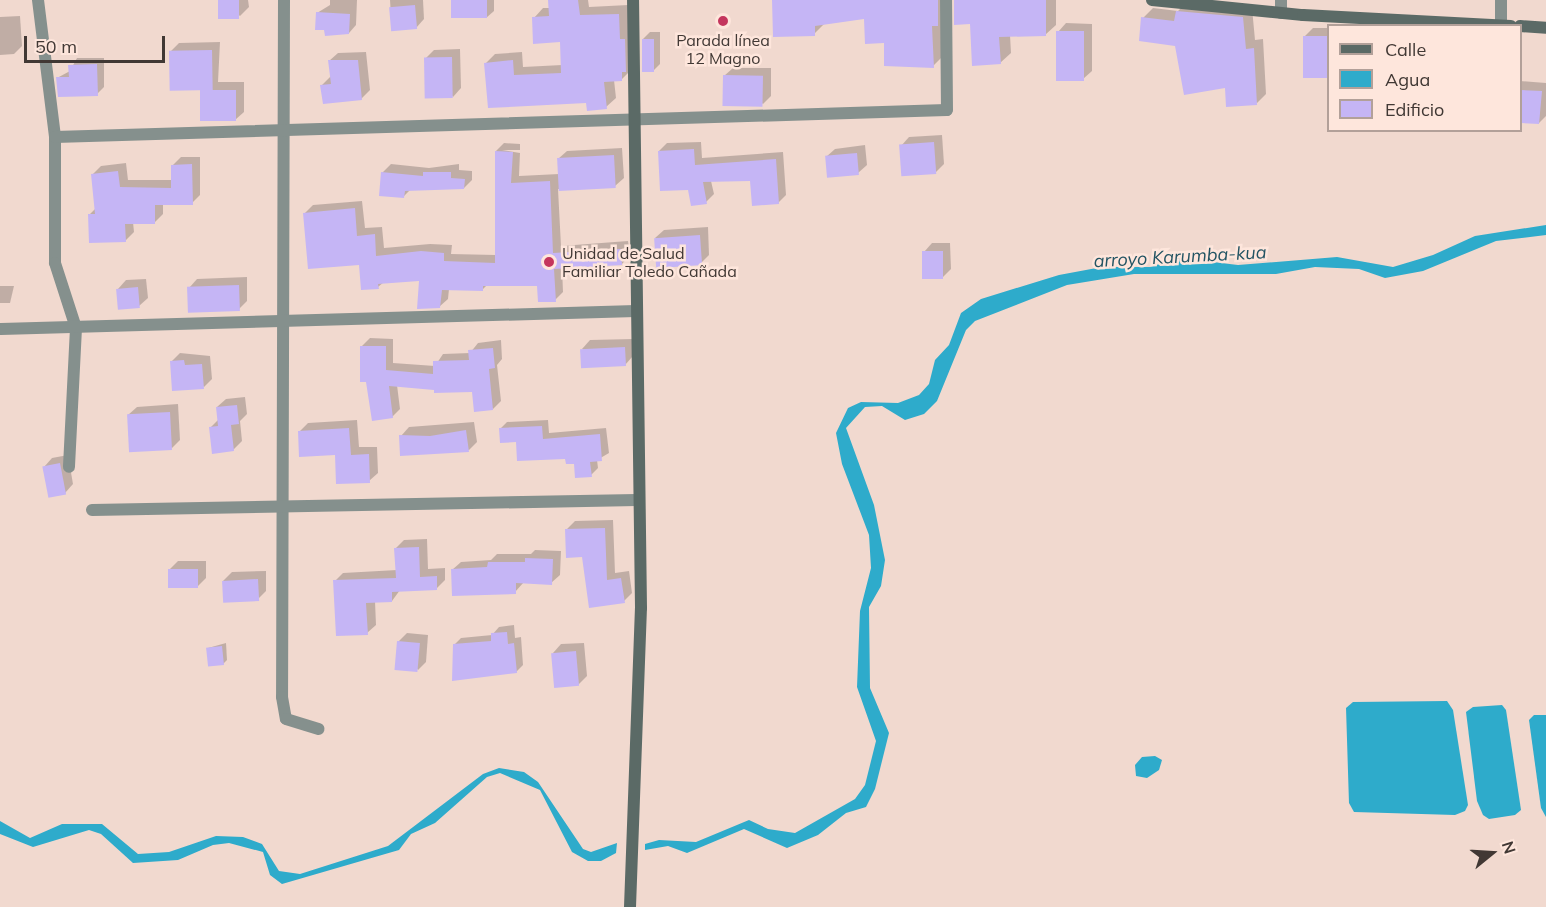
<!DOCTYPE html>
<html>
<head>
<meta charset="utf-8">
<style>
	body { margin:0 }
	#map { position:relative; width:1546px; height:907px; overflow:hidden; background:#f1d9cf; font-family:Mulish,sans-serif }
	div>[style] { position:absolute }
	.water>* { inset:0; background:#2eabcb }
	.shadow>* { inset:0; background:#0003 }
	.building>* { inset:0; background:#c5b5f5; transform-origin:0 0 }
	.street>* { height:12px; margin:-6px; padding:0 6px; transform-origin:6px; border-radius:6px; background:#85908d }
	.secondary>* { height:12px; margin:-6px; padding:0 6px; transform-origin:6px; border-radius:6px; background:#5b6a66 }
	.dots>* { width:16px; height:16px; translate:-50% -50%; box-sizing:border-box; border:3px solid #fee6dc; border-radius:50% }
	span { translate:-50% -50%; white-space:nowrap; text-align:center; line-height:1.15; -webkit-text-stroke:5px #fee6dc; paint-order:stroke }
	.poi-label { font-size:16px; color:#413834 }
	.left { translate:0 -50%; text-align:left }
	.water-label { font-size:18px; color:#235463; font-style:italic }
	.legend { position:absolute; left:1327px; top:24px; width:195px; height:108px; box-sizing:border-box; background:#fee6dc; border:2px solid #b2a099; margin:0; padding:8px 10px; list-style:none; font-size:18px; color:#413834 }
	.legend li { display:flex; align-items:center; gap:12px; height:30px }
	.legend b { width:30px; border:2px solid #b2a099 }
	.north { position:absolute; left:1462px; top:823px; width:60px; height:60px; -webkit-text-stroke:4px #fee6dc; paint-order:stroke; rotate:72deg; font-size:16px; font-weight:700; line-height:24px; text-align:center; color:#413834 }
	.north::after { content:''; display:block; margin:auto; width:21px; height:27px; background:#413834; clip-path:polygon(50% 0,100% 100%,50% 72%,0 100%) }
	.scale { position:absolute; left:24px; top:36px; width:141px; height:27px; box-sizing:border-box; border:3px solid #413834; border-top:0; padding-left:8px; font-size:18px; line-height:21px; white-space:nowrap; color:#413834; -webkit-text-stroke:4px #fee6dc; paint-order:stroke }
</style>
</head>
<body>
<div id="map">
	<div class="water">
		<i style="clip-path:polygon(1546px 225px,1546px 235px,1496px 241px,1423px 271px,1385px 278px,1359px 269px,1315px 267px,1276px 274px,1134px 274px,1067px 285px,975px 321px,966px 330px,937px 401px,924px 414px,905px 420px,882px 406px,865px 407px,846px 428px,874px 505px,885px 560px,881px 586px,869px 607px,870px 688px,889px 733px,875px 789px,866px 807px,846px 813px,818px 835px,787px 848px,744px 829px,687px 853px,668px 846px,645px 850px,645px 844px,659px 840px,696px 842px,749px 820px,768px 829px,795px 833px,855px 799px,865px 785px,876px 741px,857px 687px,860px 611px,871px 568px,869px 535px,842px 464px,836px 433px,848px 408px,861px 402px,898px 403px,919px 395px,929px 384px,935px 360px,949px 345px,961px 313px,981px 299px,1059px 275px,1102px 267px,1150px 267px,1179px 258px,1238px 265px,1337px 257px,1393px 267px,1433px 255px,1475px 236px)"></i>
		<i style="clip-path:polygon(1447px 701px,1453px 710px,1468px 805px,1465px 811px,1455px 815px,1354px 812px,1349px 803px,1346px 708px,1353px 702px)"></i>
		<i style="clip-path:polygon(1502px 705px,1506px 710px,1521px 810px,1515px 815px,1489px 819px,1483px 815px,1477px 801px,1466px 712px,1473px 707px)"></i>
		<i style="clip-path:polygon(1534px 715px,1546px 715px,1546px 817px,1541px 808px,1529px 720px)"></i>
		<i style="clip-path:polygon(1155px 756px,1162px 760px,1159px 770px,1147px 778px,1136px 776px,1135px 765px,1142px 757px)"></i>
		<i style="clip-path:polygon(499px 768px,524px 772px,538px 782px,583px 849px,591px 852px,617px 843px,616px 853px,601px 861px,588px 861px,572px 852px,540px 790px,500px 773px,487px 777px,435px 823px,411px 834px,399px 850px,282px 884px,270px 875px,263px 852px,229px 843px,213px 845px,178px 860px,133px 863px,101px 834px,89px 830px,33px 847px,0 834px,0 821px,30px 838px,62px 824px,102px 824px,138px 854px,169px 852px,216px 836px,243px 837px,262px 844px,279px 871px,300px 874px,388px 846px,483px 774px)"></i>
	</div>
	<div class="shadow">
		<i style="clip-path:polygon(219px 0,248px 0,249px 7px,240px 16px)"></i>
		<i style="clip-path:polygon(330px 0,357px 0,356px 25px,349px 33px,317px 13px,330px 5px)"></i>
		<i style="clip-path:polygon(390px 0,423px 0,424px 19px,416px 28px,392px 30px)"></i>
		<i style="clip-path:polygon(452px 0,494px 0,494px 11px,486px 18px)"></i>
		<i style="clip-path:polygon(549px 0,588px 0,589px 7px,628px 5px,631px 70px,622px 79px,614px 80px,616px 98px,606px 107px,587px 101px,490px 107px,486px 63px,495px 54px,522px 52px,523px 67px,562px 65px,562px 41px,534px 18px,543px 8px,550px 8px)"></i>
		<i style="clip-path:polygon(773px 0,948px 0,943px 56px,933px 66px,886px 42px,865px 18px,824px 24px,814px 34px)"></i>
		<i style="clip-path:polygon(956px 0,1056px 0,1056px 25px,1045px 35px,1010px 35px,1011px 53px,1000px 63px)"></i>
		<i style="clip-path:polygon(1187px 2px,1252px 8px,1255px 40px,1263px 39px,1266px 94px,1257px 103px,1226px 86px,1143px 18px,1153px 8px,1178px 11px)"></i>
		<i style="clip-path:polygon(20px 16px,22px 46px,14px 54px,0 55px,0 17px)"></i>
		<i style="clip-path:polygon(1066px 23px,1092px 24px,1092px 71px,1083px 79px,1058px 32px)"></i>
		<i style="clip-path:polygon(1313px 28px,1328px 28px,1328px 77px,1305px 36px)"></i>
		<i style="clip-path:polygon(650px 32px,660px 32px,660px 64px,653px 71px,643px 39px)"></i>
		<i style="clip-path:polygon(220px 42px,218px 82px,244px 82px,244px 112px,235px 120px,170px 52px,179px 43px)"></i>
		<i style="clip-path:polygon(460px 49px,461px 88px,453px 97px,426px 58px,434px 50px)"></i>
		<i style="clip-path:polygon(366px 52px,370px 90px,361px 99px,322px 85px,331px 76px,329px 61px,338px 53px)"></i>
		<i style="clip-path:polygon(77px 58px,104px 58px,104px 87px,97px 94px,57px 78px,70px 71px)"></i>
		<i style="clip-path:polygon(733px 68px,771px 68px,771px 96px,763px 104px,724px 76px)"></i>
		<i style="clip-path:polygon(1520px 81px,1546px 83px,1546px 116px,1539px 123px,1520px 122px)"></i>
		<i style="clip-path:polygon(942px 135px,944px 164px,935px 173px,901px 146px,909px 137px)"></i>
		<i style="clip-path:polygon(701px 142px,702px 158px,783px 152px,786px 195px,778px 203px,752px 180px,711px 181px,714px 194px,706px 202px,659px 151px,667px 143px)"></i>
		<i style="clip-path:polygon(504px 143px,520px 144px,520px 150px,502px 150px,520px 153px,519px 176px,559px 174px,558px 159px,567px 151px,622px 148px,624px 178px,615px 186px,558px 189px,561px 246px,628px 241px,630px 255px,622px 264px,562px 267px,563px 292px,555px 300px,538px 284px,488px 284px,482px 290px,449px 289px,448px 299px,439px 307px,421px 279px,384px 282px,378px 287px,361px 264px,305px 213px,313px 205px,362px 201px,365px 228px,382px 227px,384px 248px,430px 244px,452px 245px,451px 254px,496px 255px,496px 151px)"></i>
		<i style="clip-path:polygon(865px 145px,867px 165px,858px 173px,826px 157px,835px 149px)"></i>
		<i style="clip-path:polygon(181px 157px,200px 157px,200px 195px,192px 203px,163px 203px,163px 214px,154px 223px,133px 222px,134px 232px,125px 241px,90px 214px,96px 208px,93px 174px,101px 166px,126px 163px,128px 180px,173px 180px,173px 165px)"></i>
		<i style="clip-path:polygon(391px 164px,429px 168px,459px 164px,459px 170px,472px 171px,472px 180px,464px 188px,411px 189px,404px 196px,382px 173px)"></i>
		<i style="clip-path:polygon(708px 227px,709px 255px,701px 263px,655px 238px,664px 230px)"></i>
		<i style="clip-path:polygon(932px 243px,950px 243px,951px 269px,943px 277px,924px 252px)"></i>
		<i style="clip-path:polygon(247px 277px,247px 301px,239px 309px,189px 288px,197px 279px)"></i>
		<i style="clip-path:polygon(146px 279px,148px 298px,139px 306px,118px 289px,126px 280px)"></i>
		<i style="clip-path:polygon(0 286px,14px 286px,10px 303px,0 303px)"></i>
		<i style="clip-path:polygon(370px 338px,393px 339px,393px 363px,435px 366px,443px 354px,470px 353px,478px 343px,501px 340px,502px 359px,497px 365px,501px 401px,493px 409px,473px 391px,397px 385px,400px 409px,392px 417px,362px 346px)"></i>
		<i style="clip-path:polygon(633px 339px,633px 356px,625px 365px,582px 349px,590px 340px)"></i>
		<i style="clip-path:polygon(180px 353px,210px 356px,212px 379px,204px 387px,171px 362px)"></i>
		<i style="clip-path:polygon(245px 397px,247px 414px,240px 421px,242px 441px,233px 450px,211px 427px,219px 419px,217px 407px,226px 399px)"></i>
		<i style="clip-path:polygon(178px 404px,180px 440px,172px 448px,128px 415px,137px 407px)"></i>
		<i style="clip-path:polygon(357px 420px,359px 447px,377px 447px,378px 473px,369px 481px,336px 453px,299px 432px,308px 423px)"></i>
		<i style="clip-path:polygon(548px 420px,549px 433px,606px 428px,609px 453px,597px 460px,598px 468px,591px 475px,566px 457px,517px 440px,500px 429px,507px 422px)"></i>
		<i style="clip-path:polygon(474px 422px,477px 442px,469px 450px,401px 436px,409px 427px)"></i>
		<i style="clip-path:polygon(68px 455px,73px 484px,65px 493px,44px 467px,52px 458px)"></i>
		<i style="clip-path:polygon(613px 520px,615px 573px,629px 571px,632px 593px,624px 601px,583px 555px,566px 530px,575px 521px)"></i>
		<i style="clip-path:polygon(427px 539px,428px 569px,445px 568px,445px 580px,437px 588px,400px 590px,392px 601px,375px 601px,376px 625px,367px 633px,335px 581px,343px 573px,397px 570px,396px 548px,404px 540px)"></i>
		<i style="clip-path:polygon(535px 550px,561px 551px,560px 575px,551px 583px,524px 582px,515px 592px,452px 570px,461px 562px,491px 560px,497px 554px,531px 554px)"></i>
		<i style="clip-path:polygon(178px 561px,206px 561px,206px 578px,197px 587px,170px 569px)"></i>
		<i style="clip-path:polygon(266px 571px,266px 591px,258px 599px,223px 581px,232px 572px)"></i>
		<i style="clip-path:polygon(514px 625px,515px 638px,521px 637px,523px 665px,516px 672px,454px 645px,461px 638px,492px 635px,499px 627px)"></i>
		<i style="clip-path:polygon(407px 633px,428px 635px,426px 662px,418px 670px,398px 642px)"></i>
		<i style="clip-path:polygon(226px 643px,227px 660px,223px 664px,208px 648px)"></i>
		<i style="clip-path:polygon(584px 643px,587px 676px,578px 685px,553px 653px,561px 644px)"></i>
	</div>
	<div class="building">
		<i style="left:218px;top:0;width:21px;height:19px"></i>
		<i style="left:451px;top:0;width:36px;height:18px"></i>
		<i style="clip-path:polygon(548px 0,578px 0,580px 15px,619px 14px,620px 39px,625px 39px,626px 72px,622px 72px,622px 81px,604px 82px,607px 109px,587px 111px,586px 103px,488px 108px,484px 63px,513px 60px,514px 75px,561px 73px,560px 42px,533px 44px,532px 17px,549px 16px)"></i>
		<i style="clip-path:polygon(772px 0,938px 0,938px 26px,932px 26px,934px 68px,884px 66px,884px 43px,865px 44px,864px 19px,815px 26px,815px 36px,773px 37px)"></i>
		<i style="clip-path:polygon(954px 0,1046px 0,1046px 36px,999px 37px,1001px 64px,972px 66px,970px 24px,954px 25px)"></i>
		<i style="left:415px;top:5px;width:24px;height:26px;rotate:85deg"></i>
		<i style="clip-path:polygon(1176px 11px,1243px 17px,1246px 49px,1254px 48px,1257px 105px,1226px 107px,1225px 88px,1184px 95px,1175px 46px,1139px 41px,1141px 17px,1174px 21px)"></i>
		<i style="clip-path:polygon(316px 12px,350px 14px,349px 34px,325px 36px,324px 30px,315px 30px)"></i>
		<i style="left:1056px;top:31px;width:28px;height:50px"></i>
		<i style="left:1303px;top:36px;width:26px;height:42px"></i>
		<i style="left:642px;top:39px;width:12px;height:33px"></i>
		<i style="left:212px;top:50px;width:40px;height:43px;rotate:89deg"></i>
		<i style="left:452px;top:57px;width:41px;height:28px;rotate:89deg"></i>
		<i style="clip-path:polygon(328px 60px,358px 60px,362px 100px,323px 104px,320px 85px,331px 84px)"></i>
		<i style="clip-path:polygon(97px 64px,98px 96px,58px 97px,56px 77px,69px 77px,68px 65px)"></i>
		<i style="left:723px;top:75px;width:40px;height:31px;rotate:1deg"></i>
		<i style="left:200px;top:90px;width:36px;height:31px"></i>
		<i style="clip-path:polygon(1521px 90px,1542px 91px,1539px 124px,1521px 123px)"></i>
		<i style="left:934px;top:142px;width:32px;height:35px;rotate:86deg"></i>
		<i style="clip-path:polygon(694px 149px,695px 165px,776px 159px,779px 204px,752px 206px,750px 181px,703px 182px,707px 204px,691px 206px,688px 190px,660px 191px,658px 151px)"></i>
		<i style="clip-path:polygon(495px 151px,513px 152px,511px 183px,550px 181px,553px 253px,621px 249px,622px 265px,554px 269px,556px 302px,538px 302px,537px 286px,483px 286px,483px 291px,442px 290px,440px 308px,417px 309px,419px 281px,378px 284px,379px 289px,361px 290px,359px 265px,308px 269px,303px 213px,355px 208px,357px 236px,375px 234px,376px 256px,421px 251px,444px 253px,444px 261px,495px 263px)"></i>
		<i style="left:857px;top:153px;width:22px;height:32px;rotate:85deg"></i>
		<i style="left:614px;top:155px;width:33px;height:57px;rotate:87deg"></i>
		<i style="clip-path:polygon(192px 164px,193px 205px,155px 205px,155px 224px,125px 224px,126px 242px,89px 243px,88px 214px,95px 214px,91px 174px,118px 171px,120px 187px,171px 188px,171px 165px)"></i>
		<i style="clip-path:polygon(381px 172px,423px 176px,423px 172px,451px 172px,451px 178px,465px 179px,464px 189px,405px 191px,404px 198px,379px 196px)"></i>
		<i style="left:700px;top:235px;width:30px;height:46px;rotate:86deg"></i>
		<i style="left:922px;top:251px;width:21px;height:28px"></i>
		<i style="left:239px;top:285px;width:26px;height:52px;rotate:88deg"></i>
		<i style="left:138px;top:287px;width:21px;height:22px;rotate:85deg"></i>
		<i style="clip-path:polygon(360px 346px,386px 346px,386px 370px,433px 374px,433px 361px,469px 360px,468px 350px,493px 348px,495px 368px,489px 369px,493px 410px,474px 412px,472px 392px,434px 393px,434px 390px,389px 386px,393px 418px,372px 421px,366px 382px,360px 382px)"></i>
		<i style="left:625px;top:347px;width:19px;height:45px;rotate:87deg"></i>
		<i style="clip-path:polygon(184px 360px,185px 365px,202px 364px,204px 389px,172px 391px,170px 361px)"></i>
		<i style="clip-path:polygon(237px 405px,239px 424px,231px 425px,234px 451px,212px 454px,209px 427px,218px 426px,216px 407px)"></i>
		<i style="left:170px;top:412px;width:38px;height:43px;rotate:87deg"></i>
		<i style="clip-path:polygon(542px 426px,543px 439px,600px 434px,602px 461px,590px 462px,592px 477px,575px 478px,574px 464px,566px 464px,565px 459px,517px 461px,516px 442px,500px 443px,499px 428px)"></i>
		<i style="clip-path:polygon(349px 428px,351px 455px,369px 454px,370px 483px,336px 484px,335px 455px,299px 457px,298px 431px)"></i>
		<i style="clip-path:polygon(466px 430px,469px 452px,400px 456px,399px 435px,430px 436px)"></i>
		<i style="left:60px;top:463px;width:32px;height:18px;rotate:79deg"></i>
		<i style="clip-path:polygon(605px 528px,607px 580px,621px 578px,625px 603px,589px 608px,582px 557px,566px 558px,565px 529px)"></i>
		<i style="clip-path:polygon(419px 547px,420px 577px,437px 576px,437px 590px,392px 592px,392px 602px,366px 603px,368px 635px,336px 636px,333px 580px,396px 578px,394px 548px)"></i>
		<i style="clip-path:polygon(525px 558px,553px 559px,552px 585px,516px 583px,516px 594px,452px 596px,451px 569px,487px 567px,488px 562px,525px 562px)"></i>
		<i style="left:168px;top:569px;width:30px;height:19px"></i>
		<i style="left:258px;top:579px;width:22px;height:36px;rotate:87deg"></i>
		<i style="clip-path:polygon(507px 632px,508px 644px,514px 643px,517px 673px,452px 681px,453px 644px,491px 641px,491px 633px)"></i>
		<i style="left:397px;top:641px;width:23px;height:29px;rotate:5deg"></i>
		<i style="left:222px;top:646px;width:19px;height:16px;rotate:84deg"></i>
		<i style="left:576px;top:651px;width:35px;height:25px;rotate:85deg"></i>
	</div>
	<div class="street">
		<i style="left:38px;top:0;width:138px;rotate:82.9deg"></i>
		<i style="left:55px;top:137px;width:126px;rotate:90deg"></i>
		<i style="left:55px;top:263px;width:68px;rotate:72.1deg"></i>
		<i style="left:76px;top:328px;width:139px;rotate:92.9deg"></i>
		<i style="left:284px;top:0;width:697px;rotate:90.16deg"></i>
		<i style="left:282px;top:697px;width:22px;rotate:80deg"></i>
		<i style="left:286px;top:719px;width:34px;rotate:17deg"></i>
		<i style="left:1281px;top:13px;width:13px;rotate:-90deg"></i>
		<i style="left:1501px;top:25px;width:25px;rotate:-90deg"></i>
		<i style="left:55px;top:137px;width:892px;rotate:-1.73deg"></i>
		<i style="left:947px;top:110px;width:110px;rotate:-90.5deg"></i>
		<i style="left:1px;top:329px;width:635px;rotate:-1.62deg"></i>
		<i style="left:92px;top:510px;width:545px;rotate:-1.05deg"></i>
	</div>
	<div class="secondary">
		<i style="left:1152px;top:0;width:152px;rotate:5.7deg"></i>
		<i style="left:1303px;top:15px;width:208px;rotate:3deg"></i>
		<i style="left:1520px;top:26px;width:26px;rotate:4deg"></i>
		<i style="left:630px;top:907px;width:299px;rotate:-87.9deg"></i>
		<i style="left:641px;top:608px;width:608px;rotate:-90.75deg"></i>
	</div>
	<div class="dots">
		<i style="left:723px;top:21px;background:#c4355d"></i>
		<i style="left:549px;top:262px;background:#c4355d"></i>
	</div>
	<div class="poi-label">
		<span style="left:723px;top:49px">Parada línea<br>12 Magno</span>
		<span class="left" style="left:562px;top:262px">Unidad de Salud<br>Familiar Toledo Cañada</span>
	</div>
	<div class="water-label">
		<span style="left:1180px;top:257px;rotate:-3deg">arroyo Karumba-kua</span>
	</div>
	<ul class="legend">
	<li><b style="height:8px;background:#5b6a66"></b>Calle</li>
	<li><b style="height:16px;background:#2eabcb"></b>Agua</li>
	<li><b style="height:16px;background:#c5b5f5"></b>Edificio</li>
	</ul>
	<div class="north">N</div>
	<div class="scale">50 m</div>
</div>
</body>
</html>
